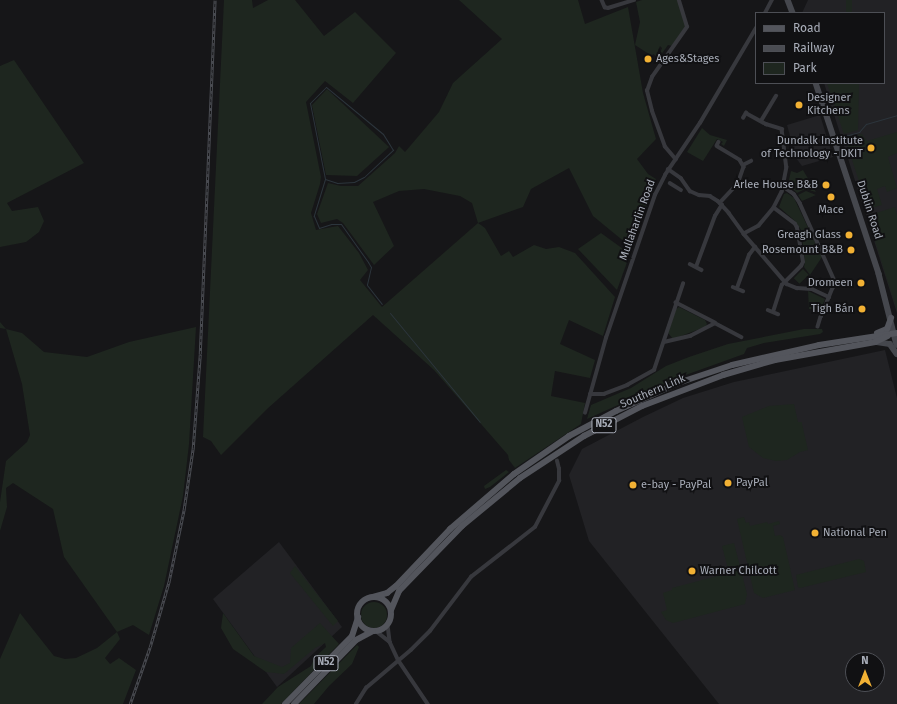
<!DOCTYPE html>
<html>
<head>
<meta charset="utf-8">
<style>
	body { margin:0 }
	#map { position:relative; width:897px; height:704px; overflow:hidden; background:#161618; font-family:"Fira Sans",sans-serif }
	div>[style] { position:absolute }
	.built>* { inset:0; background:#222225 }
	.green>* { inset:0; background:#1e261f; transform-origin:0 0 }
	.round { border-radius:50% }
	.stream>* { height:1px; margin:-0.5px; padding:0 0.5px; transform-origin:0.5px; border-radius:0.5px; background:#2c353c }
	.minor>* { height:3.5px; margin:-1.75px; padding:0 1.75px; transform-origin:1.75px; border-radius:1.75px; background:#37383d }
	.secondary>* { height:5.5px; margin:-2.75px; padding:0 2.75px; transform-origin:2.75px; border-radius:2.75px; background:#45474d }
	.primary>* { height:6px; margin:-3px; padding:0 3px; transform-origin:3px; border-radius:3px; background:#53555c }
	.primary>.ring { margin:-3px; padding:0; box-sizing:content-box; background:none; border:6px solid #53555c; border-radius:50% }
	.rail>* { height:2.5px; margin-top:-1.25px; transform-origin:0; background:repeating-linear-gradient(90deg,#111113 0 3px,#4a4c52 0 6px); box-sizing:border-box; border-block:1px solid #4a4c52 }
	.dots>* { width:11px; height:11px; translate:-50% -50%; box-sizing:border-box; border:2px solid #111113; border-radius:50% }
	span { translate:-50% -50%; white-space:nowrap; text-align:center; line-height:1.15; -webkit-text-stroke:4px #111113; paint-order:stroke }
	.shield-label span { padding:1px 3px; background:#111113; border:1px solid; border-radius:3px; -webkit-text-stroke-width:0 }
	.shield-label { font-size:10px; color:#a8adb8; font-weight:700 }
	.poi-label { font-size:11px; color:#a8adb8 }
	.left { translate:0 -50%; text-align:left }
	.right { translate:-100% -50%; text-align:right }
	.street-label { font-size:11px; color:#a8adb8 }
	.legend { position:absolute; left:755px; top:12px; width:130px; height:72px; box-sizing:border-box; background:#111113; border:1px solid #4d4f55; margin:0; padding:5px 7px; list-style:none; font-size:12px; color:#a8adb8 }
	.legend li { display:flex; align-items:center; gap:8px; height:20px }
	.legend b { width:20px; border:1px solid #4d4f55 }
	.north { position:absolute; left:845px; top:652px; width:40px; height:40px; box-sizing:border-box; background:#111113; border:1px solid #4d4f55; border-radius:50%; rotate:0deg; font-size:11px; font-weight:700; line-height:16px; text-align:center; color:#a8adb8 }
	.north::after { content:''; display:block; margin:auto; width:14px; height:18px; background:#f2b134; clip-path:polygon(50% 0,100% 100%,50% 72%,0 100%) }
</style>
</head>
<body>
<div id="map">
	<div class="built">
		<i style="clip-path:polygon(808px 0,897px 0,897px 313px,824px 83px,884px 83px,884px 13px,802px 13px)"></i>
		<i style="clip-path:polygon(820px 115px,833px 157px,802px 166px,796px 158px,787px 125px)"></i>
		<i style="clip-path:polygon(evenodd,885px 350px,897px 398px,897px 704px,719px 704px,589px 541px,569px 475px,582px 449px,643px 417px,683px 398px,734px 382px,885px 350px,853px 660px,877px 660px,877px 684px,853px 684px,853px 660px)"></i>
		<i style="clip-path:polygon(279px 542px,342px 627px,277px 687px,213px 599px)"></i>
	</div>
	<div class="green">
		<i style="clip-path:polygon(224px 0,252px 0,253px 8px,268px 0,295px 0,324px 36px,355px 12px,396px 53px,353px 103px,325px 81px,306px 102px,321px 177px,320px 184px,311px 213px,316px 230px,338px 226px,359px 253px,368px 270px,360px 280px,382px 307px,478px 223px,472px 203px,460px 196px,424px 189px,399px 191px,373px 202px,394px 246px,374px 265px,343px 223px,337px 219px,321px 223px,317px 214px,328px 183px,341px 186px,358px 186px,395px 153px,399px 146px,405px 152px,439px 112px,453px 83px,502px 39px,459px 0,578px 0,585px 24px,628px 7px,643px 93px,656px 139px,637px 159px,648px 174px,656px 179px,632px 248px,593px 216px,569px 168px,531px 189px,523px 207px,478px 223px,485px 228px,501px 256px,509px 251px,513px 257px,534px 245px,546px 249px,559px 247px,575px 253px,615px 297px,603px 336px,569px 320px,560px 344px,595px 360px,590px 378px,555px 371px,551px 396px,585px 403px,581px 424px,515px 468px,509px 460px,508px 455px,434px 370px,373px 315px,267px 409px,221px 455px,211px 441px,203px 437px)"></i>
		<i style="clip-path:polygon(642px 0,678px 0,686px 25px,672px 46px,668px 45px,658px 59px,662px 48px,660px 46px,656px 56px,653px 54px,652px 56px,635px 45px,640px 22px,636px 2px)"></i>
		<i style="left:846px;top:0;width:6px;height:13px"></i>
		<i style="clip-path:polygon(14px 60px,84px 163px,7px 203px,12px 211px,38px 207px,44px 221px,39px 232px,26px 242px,0 247px,0 66px)"></i>
		<i style="clip-path:polygon(827px 83px,859px 83px,858px 130px,844px 134px)"></i>
		<i style="clip-path:polygon(327px 89px,389px 147px,357px 176px,326px 175px,312px 105px)"></i>
		<i style="clip-path:polygon(702px 128px,710px 135px,727px 140px,724px 146px,721px 144px,723px 142px,717px 139px,703px 161px,687px 152px)"></i>
		<i style="clip-path:polygon(897px 132px,897px 153px,888px 157px,897px 188px,887px 192px,885px 186px,877px 189px,882px 205px,868px 209px,845px 138px,862px 134px,867px 141px)"></i>
		<i style="clip-path:polygon(803px 170px,816px 192px,805px 189px,797px 193px,788px 184px,791px 171px,797px 173px)"></i>
		<i style="clip-path:polygon(806px 191px,816px 195px,802px 201px,798px 195px)"></i>
		<i style="clip-path:polygon(787px 193px,794px 198px,822px 257px,810px 275px,804px 267px,805px 262px,801px 230px,795px 221px,779px 207px,784px 194px)"></i>
		<i style="clip-path:polygon(895px 207px,897px 215px,897px 311px,867px 216px)"></i>
		<i style="clip-path:polygon(601px 233px,630px 254px,617px 290px,578px 249px)"></i>
		<i style="left:803px;top:269px;width:8px;height:13px;rotate:45deg"></i>
		<i style="clip-path:polygon(808px 291px,825px 299px,821px 309px,809px 309px)"></i>
		<i style="clip-path:polygon(679px 307px,705px 320px,707px 324px,705px 327px,673px 339px,668px 333px,676px 309px)"></i>
		<i style="clip-path:polygon(0 322px,6px 329px,22px 333px,44px 352px,87px 357px,129px 342px,196px 327px,189px 444px,183px 496px,164px 586px,149px 635px,133px 625px,117px 632px,120px 639px,105px 658px,110px 664px,119px 658px,136px 670px,123px 704px,0 704px,0 659px,20px 613px,54px 656px,65px 659px,76px 658px,97px 648px,117px 632px,64px 557px,53px 509px,13px 483px,6px 488px,7px 507px,0 531px,0 502px,6px 461px,27px 442px,30px 435px,22px 384px,6px 329px,0 328px)"></i>
		<i style="clip-path:polygon(804px 329px,822px 329px,823px 332px,820px 334px,764px 343px,747px 348px,744px 354px,680px 377px,587px 419px,591px 405px,631px 388px,666px 366px,689px 357px,728px 344px)"></i>
		<i style="clip-path:polygon(794px 404px,798px 422px,802px 422px,802px 424px,808px 450px,800px 452px,787px 460px,776px 461px,763px 458px,749px 447px,742px 417px,769px 406px)"></i>
		<i style="clip-path:polygon(506px 470px,509px 472px,490px 487px,485px 489px,484px 486px)"></i>
		<i style="clip-path:polygon(744px 517px,746px 523px,749px 522px,750px 526px,767px 522px,768px 524px,779px 521px,780px 524px,773px 526px,775px 536px,780px 535px,783px 537px,795px 590px,763px 598px,754px 593px,737px 519px)"></i>
		<i style="clip-path:polygon(734px 543px,747px 594px,745px 604px,673px 623px,666px 620px,661px 612px,667px 610px,663px 593px,672px 590px,672px 588px,729px 573px,722px 546px)"></i>
		<i style="clip-path:polygon(859px 559px,864px 561px,866px 572px,800px 588px,798px 587px,796px 575px)"></i>
		<i style="clip-path:polygon(295px 566px,338px 621px,333px 626px,290px 573px)"></i>
		<i class="round" style="left:361px;top:602px;width:26px;height:26px"></i>
		<i style="clip-path:polygon(223px 613px,254px 656px,282px 667px,290px 663px,291px 648px,320px 623px,339px 644px,281px 704px,262px 704px,278px 687px,311px 666px,315px 657px,326px 647px,325px 643px,315px 648px,284px 674px,266px 672px,233px 649px,221px 628px)"></i>
		<i style="clip-path:polygon(357px 645px,359px 647px,352px 664px,329px 686px,314px 704px,299px 704px)"></i>
	</div>
	<div class="stream">
		<i style="left:845px;top:136px;width:15px;rotate:-16deg"></i>
		<i style="left:859px;top:132px;width:11px;rotate:-49deg"></i>
		<i style="left:866px;top:124px;width:32px;rotate:-16deg"></i>
		<i style="left:325px;top:179px;width:13px;rotate:18deg"></i>
		<i style="left:337px;top:183px;width:17px;rotate:-3deg"></i>
		<i style="left:354px;top:182px;width:11px;rotate:-27deg"></i>
		<i style="left:364px;top:177px;width:40px;rotate:-43deg"></i>
		<i style="left:393px;top:150px;width:19px;rotate:-122deg"></i>
		<i style="left:383px;top:134px;width:74px;rotate:-140.5deg"></i>
		<i style="left:326px;top:87px;width:23px;rotate:135deg"></i>
		<i style="left:310px;top:103px;width:77px;rotate:78.8deg"></i>
		<i style="left:325px;top:179px;width:39px;rotate:107deg"></i>
		<i style="left:314px;top:216px;width:13px;rotate:67deg"></i>
		<i style="left:319px;top:228px;width:13px;rotate:-18deg"></i>
		<i style="left:331px;top:224px;width:10px"></i>
		<i style="left:341px;top:224px;width:47px;rotate:54.6deg"></i>
		<i style="left:368px;top:262px;width:6px;rotate:59deg"></i>
		<i style="left:371px;top:267px;width:18px;rotate:103deg"></i>
		<i style="left:367px;top:285px;width:24px;rotate:52deg"></i>
		<i style="left:390px;top:313px;width:141px;rotate:50.5deg"></i>
	</div>
	<div class="minor">
		<i style="left:602px;top:0;width:8px;rotate:67deg"></i>
		<i style="left:605px;top:7px;width:3px;rotate:18deg"></i>
		<i style="left:608px;top:8px;width:27px;rotate:-17deg"></i>
		<i style="left:765px;top:13px;width:15px;rotate:-62deg"></i>
		<i style="left:743px;top:118px;width:6px;rotate:-59deg"></i>
		<i style="left:746px;top:113px;width:23px;rotate:29deg"></i>
		<i style="left:766px;top:124px;width:17px;rotate:17deg"></i>
		<i style="left:782px;top:129px;width:38px;rotate:83deg"></i>
		<i style="left:787px;top:167px;width:25px;rotate:101deg"></i>
		<i style="left:782px;top:192px;width:18px;rotate:117deg"></i>
		<i style="left:774px;top:208px;width:23px;rotate:130deg"></i>
		<i style="left:759px;top:226px;width:17px;rotate:152deg"></i>
		<i style="left:761px;top:121px;width:29px;rotate:-59deg"></i>
		<i style="left:719px;top:142px;width:4px;rotate:117deg"></i>
		<i style="left:717px;top:146px;width:27px;rotate:31deg"></i>
		<i style="left:740px;top:160px;width:8px;rotate:60deg"></i>
		<i style="left:744px;top:167px;width:18px;rotate:109deg"></i>
		<i style="left:738px;top:184px;width:26px;rotate:133deg"></i>
		<i style="left:676px;top:160px;width:17px;rotate:-130deg"></i>
		<i style="left:665px;top:147px;width:38px;rotate:-110deg"></i>
		<i style="left:652px;top:111px;width:21px;rotate:-104deg"></i>
		<i style="left:647px;top:91px;width:15px;rotate:-70deg"></i>
		<i style="left:652px;top:77px;width:61px;rotate:-55deg"></i>
		<i style="left:687px;top:27px;width:28px;rotate:-107deg"></i>
		<i style="left:743px;top:165px;width:9px;rotate:-27deg"></i>
		<i style="left:668px;top:169px;width:16px;rotate:35deg"></i>
		<i style="left:681px;top:178px;width:16px;rotate:55deg"></i>
		<i style="left:690px;top:191px;width:10px;rotate:24deg"></i>
		<i style="left:699px;top:195px;width:11px;rotate:5deg"></i>
		<i style="left:710px;top:196px;width:9px;rotate:32deg"></i>
		<i style="left:718px;top:201px;width:16px;rotate:47deg"></i>
		<i style="left:729px;top:213px;width:26px;rotate:54deg"></i>
		<i style="left:744px;top:234px;width:66px;rotate:49.3deg"></i>
		<i style="left:787px;top:284px;width:11px;rotate:22deg"></i>
		<i style="left:797px;top:288px;width:15px;rotate:4deg"></i>
		<i style="left:812px;top:289px;width:19px;rotate:25deg"></i>
		<i style="left:670px;top:183px;width:13px;rotate:32deg"></i>
		<i style="left:784px;top:187px;width:12px;rotate:35deg"></i>
		<i style="left:794px;top:194px;width:11px;rotate:56deg"></i>
		<i style="left:800px;top:203px;width:83px;rotate:65.9deg"></i>
		<i style="left:834px;top:279px;width:9px;rotate:96deg"></i>
		<i style="left:833px;top:288px;width:31px;rotate:112deg"></i>
		<i style="left:821px;top:317px;width:10px;rotate:107deg"></i>
		<i style="left:690px;top:264px;width:13px;rotate:27deg"></i>
		<i style="left:696px;top:267px;width:54px;rotate:-69.6deg"></i>
		<i style="left:715px;top:216px;width:13px;rotate:-58deg"></i>
		<i style="left:733px;top:287px;width:11px;rotate:22deg"></i>
		<i style="left:737px;top:288px;width:35px;rotate:-70deg"></i>
		<i style="left:749px;top:255px;width:10px;rotate:-53deg"></i>
		<i style="left:768px;top:310px;width:11px;rotate:22deg"></i>
		<i style="left:773px;top:312px;width:28px;rotate:-72deg"></i>
		<i style="left:782px;top:285px;width:27px;rotate:-45deg"></i>
		<i style="left:801px;top:266px;width:4px;rotate:-63deg"></i>
		<i style="left:803px;top:262px;width:35px;rotate:-100deg"></i>
		<i style="left:797px;top:228px;width:4px;rotate:-117deg"></i>
		<i style="left:795px;top:224px;width:26px;rotate:-143deg"></i>
		<i style="left:715px;top:323px;width:30px;rotate:28deg"></i>
		<i style="left:664px;top:342px;width:27px;rotate:-13deg"></i>
		<i style="left:690px;top:336px;width:28px;rotate:-27deg"></i>
		<i style="left:715px;top:323px;width:44px;rotate:-152.9deg"></i>
		<i style="left:590px;top:394px;width:14px"></i>
		<i style="left:604px;top:394px;width:25px;rotate:-21deg"></i>
		<i style="left:627px;top:385px;width:31px;rotate:-29deg"></i>
		<i style="left:654px;top:370px;width:91px;rotate:-71.4deg"></i>
		<i style="left:585px;top:413px;width:78px;rotate:-74.4deg"></i>
		<i style="left:606px;top:338px;width:151px;rotate:-71.1deg"></i>
		<i style="left:655px;top:195px;width:22px;rotate:-63deg"></i>
		<i style="left:665px;top:175px;width:63px;rotate:-56.1deg"></i>
		<i style="left:700px;top:123px;width:110px;rotate:-59.5deg"></i>
		<i style="left:388px;top:625px;width:17px;rotate:83deg"></i>
		<i style="left:390px;top:642px;width:21px;rotate:65deg"></i>
		<i style="left:399px;top:661px;width:52px;rotate:56deg"></i>
		<i style="left:376px;top:631px;width:18px;rotate:38deg"></i>
		<i style="left:356px;top:704px;width:19px;rotate:-58deg"></i>
		<i style="left:366px;top:688px;width:59px;rotate:-40.2deg"></i>
		<i style="left:411px;top:650px;width:27px;rotate:-45deg"></i>
		<i style="left:430px;top:631px;width:68px;rotate:-52.8deg"></i>
		<i style="left:471px;top:577px;width:81px;rotate:-38deg"></i>
		<i style="left:535px;top:527px;width:52px;rotate:-62.4deg"></i>
		<i style="left:559px;top:481px;width:12px;rotate:-90deg"></i>
		<i style="left:559px;top:469px;width:8px;rotate:-104deg"></i>
	</div>
	<div class="secondary">
		<i style="left:788px;top:0;width:14px;rotate:69deg"></i>
		<i style="left:816px;top:83px;width:201px;rotate:71.7deg"></i>
		<i style="left:879px;top:274px;width:73px;rotate:75.8deg"></i>
		<i style="left:877px;top:342px;width:13px;rotate:9deg"></i>
		<i style="left:890px;top:344px;width:12px;rotate:55deg"></i>
	</div>
	<div class="primary">
		<i style="left:877px;top:333px;width:11px;rotate:-22deg"></i>
		<i style="left:887px;top:329px;width:12px;rotate:-70deg"></i>
		<i class="ring" style="left:357px;top:597px;width:28px;height:28px"></i>
		<i style="left:373px;top:597px;width:15px;rotate:-16deg"></i>
		<i style="left:387px;top:593px;width:11px;rotate:-38deg"></i>
		<i style="left:396px;top:586px;width:79px;rotate:-46.5deg"></i>
		<i style="left:450px;top:529px;width:84px;rotate:-40.7deg"></i>
		<i style="left:514px;top:474px;width:67px;rotate:-34.6deg"></i>
		<i style="left:569px;top:436px;width:53px;rotate:-28deg"></i>
		<i style="left:616px;top:411px;width:68px;rotate:-24.3deg"></i>
		<i style="left:678px;top:383px;width:57px;rotate:-18.4deg"></i>
		<i style="left:732px;top:365px;width:89px;rotate:-12.9deg"></i>
		<i style="left:819px;top:345px;width:79px;rotate:-8.7deg"></i>
		<i style="left:391px;top:610px;width:21px;rotate:-67deg"></i>
		<i style="left:399px;top:591px;width:91px;rotate:-45.9deg"></i>
		<i style="left:462px;top:526px;width:75px;rotate:-39.6deg"></i>
		<i style="left:520px;top:478px;width:77px;rotate:-33.3deg"></i>
		<i style="left:584px;top:436px;width:65px;rotate:-27.3deg"></i>
		<i style="left:642px;top:406px;width:87px;rotate:-20.9deg"></i>
		<i style="left:723px;top:375px;width:54px;rotate:-16.1deg"></i>
		<i style="left:775px;top:360px;width:102px;rotate:-10.2deg"></i>
		<i style="left:875px;top:342px;width:14px;rotate:-25deg"></i>
		<i style="left:285px;top:704px;width:95px;rotate:-45.4deg"></i>
		<i style="left:352px;top:636px;width:20px;rotate:-72deg"></i>
		<i style="left:294px;top:704px;width:89px;rotate:-45.9deg"></i>
		<i style="left:356px;top:640px;width:19px;rotate:-28deg"></i>
	</div>
	<div class="rail">
		<i style="left:130px;top:704px;width:60px;rotate:-70.7deg"></i>
		<i style="left:150px;top:647px;width:69px;rotate:-73.9deg"></i>
		<i style="left:169px;top:581px;width:74px;rotate:-78.2deg"></i>
		<i style="left:184px;top:509px;width:62px;rotate:-81.6deg"></i>
		<i style="left:193px;top:448px;width:94px;rotate:-85.7deg"></i>
		<i style="left:200px;top:354px;width:354px;rotate:-87.6deg"></i>
	</div>
	<div class="dots">
		<i style="left:648px;top:59px;background:#f2b134"></i>
		<i style="left:799px;top:105px;background:#f2b134"></i>
		<i style="left:871px;top:148px;background:#f2b134"></i>
		<i style="left:826px;top:185px;background:#f2b134"></i>
		<i style="left:831px;top:197px;background:#f2b134"></i>
		<i style="left:849px;top:235px;background:#f2b134"></i>
		<i style="left:851px;top:250px;background:#f2b134"></i>
		<i style="left:861px;top:283px;background:#f2b134"></i>
		<i style="left:862px;top:309px;background:#f2b134"></i>
		<i style="left:728px;top:483px;background:#f2b134"></i>
		<i style="left:633px;top:485px;background:#f2b134"></i>
		<i style="left:815px;top:533px;background:#f2b134"></i>
		<i style="left:692px;top:571px;background:#f2b134"></i>
	</div>
	<div class="shield-label">
		<span style="left:604px;top:425px">N52</span>
		<span style="left:326px;top:663px">N52</span>
	</div>
	<div class="poi-label">
		<span class="left" style="left:656px;top:59px">Ages&amp;Stages</span>
		<span class="left" style="left:807px;top:105px">Designer<br>Kitchens</span>
		<span class="right" style="left:863px;top:148px">Dundalk Institute<br>of Technology - DKIT</span>
		<span class="right" style="left:818px;top:185px">Arlee House B&amp;B</span>
		<span style="left:831px;top:210px">Mace</span>
		<span class="right" style="left:841px;top:235px">Greagh Glass</span>
		<span class="right" style="left:843px;top:250px">Rosemount B&amp;B</span>
		<span class="right" style="left:853px;top:283px">Dromeen</span>
		<span class="right" style="left:854px;top:309px">Tigh Bán</span>
		<span class="left" style="left:736px;top:483px">PayPal</span>
		<span class="left" style="left:641px;top:485px">e-bay - PayPal</span>
		<span class="left" style="left:823px;top:533px">National Pen</span>
		<span class="left" style="left:700px;top:571px">Warner Chilcott</span>
	</div>
	<div class="street-label">
		<span style="left:869px;top:210px;rotate:72deg">Dublin Road</span>
		<span style="left:638px;top:220px;rotate:-70deg">Mullaharlin Road</span>
		<span style="left:653px;top:392px;rotate:-23deg">Southern Link</span>
	</div>
	<ul class="legend">
	<li><b style="height:5px;background:#53555c"></b>Road</li>
	<li><b style="height:5px;background:#4a4c52"></b>Railway</li>
	<li><b style="height:11px;background:#1e261f"></b>Park</li>
	</ul>
	<div class="north">N</div>
</div>
</body>
</html>
